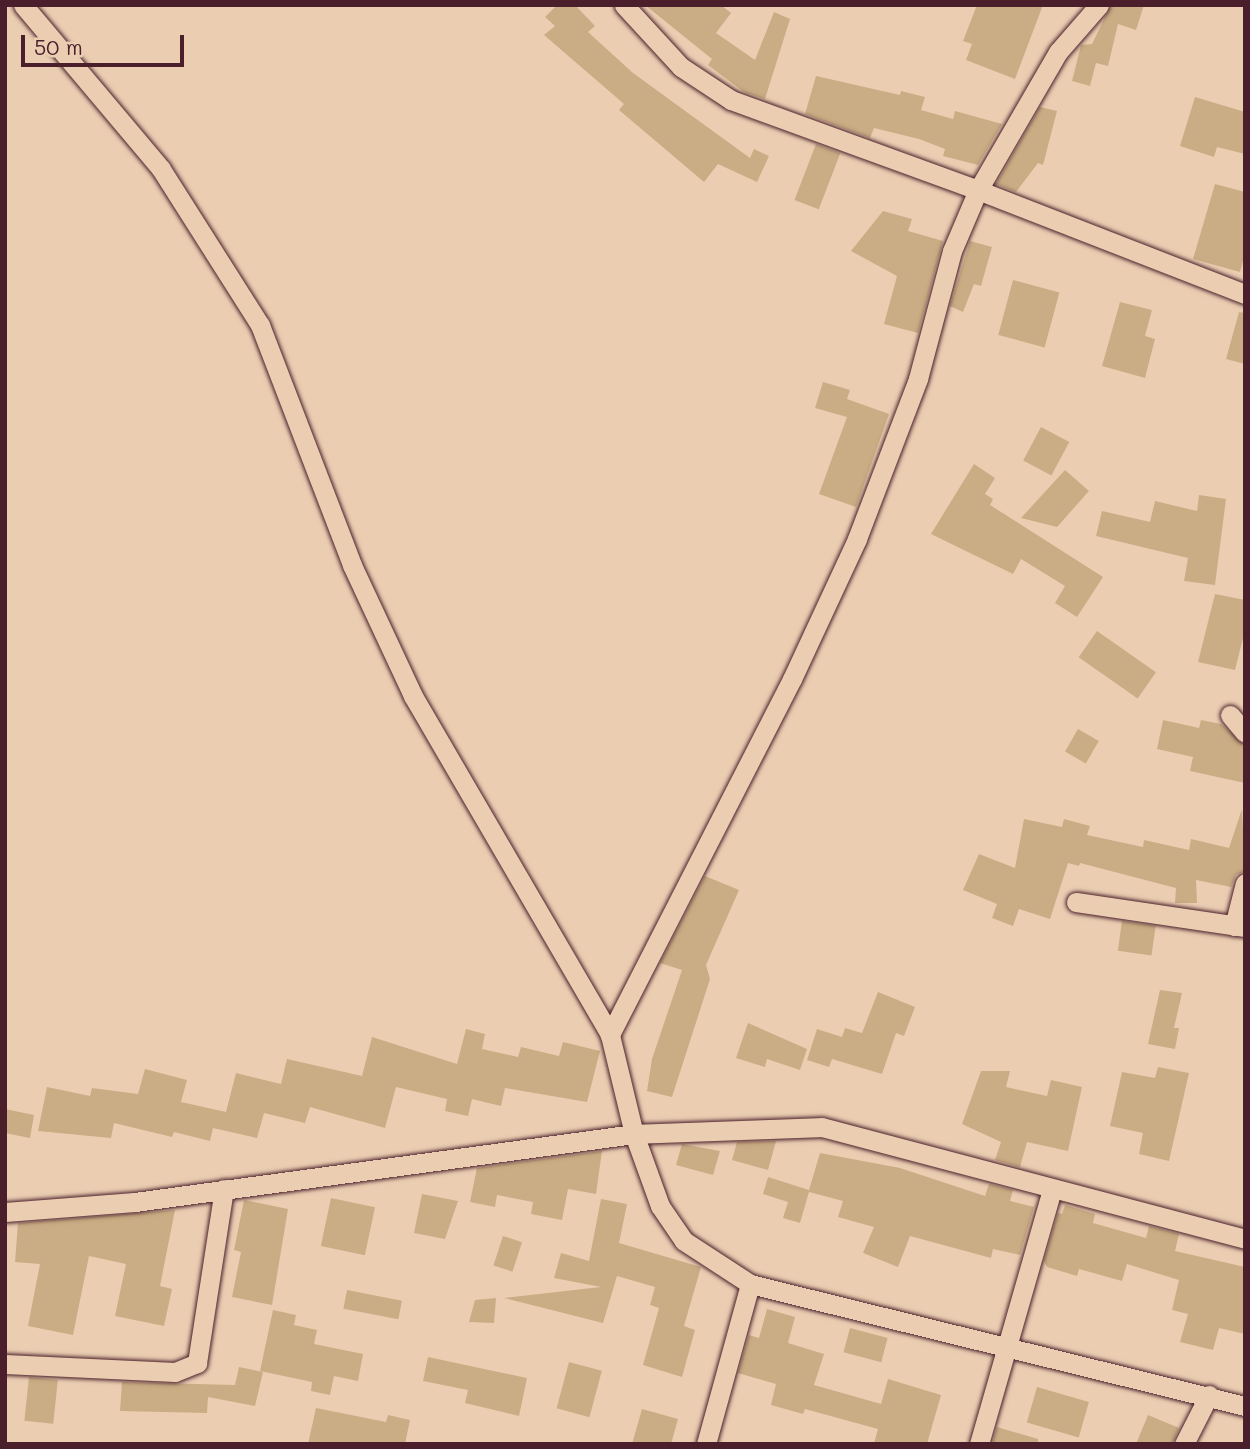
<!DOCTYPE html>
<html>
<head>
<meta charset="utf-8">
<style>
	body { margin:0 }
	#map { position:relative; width:1250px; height:1449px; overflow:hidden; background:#ebceb2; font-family:Mali,sans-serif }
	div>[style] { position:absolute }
	.building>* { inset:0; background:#caad84; transform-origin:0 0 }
	.roads { filter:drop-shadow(0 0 2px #4a1f2b) drop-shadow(0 0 2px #4a1f2b) }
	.minor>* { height:19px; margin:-9.5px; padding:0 9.5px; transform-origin:9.5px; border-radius:9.5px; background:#ebceb2 }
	span { translate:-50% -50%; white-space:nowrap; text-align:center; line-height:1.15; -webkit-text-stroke:7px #ebceb2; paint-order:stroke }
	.frame { position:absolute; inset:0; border:7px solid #4a1f2b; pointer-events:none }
	.scale { position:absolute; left:21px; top:35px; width:163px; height:32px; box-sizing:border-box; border:4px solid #4a1f2b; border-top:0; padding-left:9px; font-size:21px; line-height:24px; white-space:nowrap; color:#4a1f2b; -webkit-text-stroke:5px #ebceb2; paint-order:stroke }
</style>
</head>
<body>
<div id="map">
	<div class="building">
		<i style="clip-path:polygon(557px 5px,575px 5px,595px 26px,588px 32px,633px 73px,750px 158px,754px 149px,769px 156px,757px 182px,718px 164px,704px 182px,619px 110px,624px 104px,544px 35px,555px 26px,545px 17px)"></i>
		<i style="clip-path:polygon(645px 5px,721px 5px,731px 13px,716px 33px,755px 60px,774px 12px,790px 19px,765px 99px,744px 92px,708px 65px,712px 59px)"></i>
		<i style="clip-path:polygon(977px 5px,1043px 5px,1015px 79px,966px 60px,972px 44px,963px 41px)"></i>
		<i style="clip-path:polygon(1111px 5px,1144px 5px,1136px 30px,1118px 24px,1108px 66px,1096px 63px,1090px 86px,1072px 81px,1081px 45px,1092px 44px)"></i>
		<i style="clip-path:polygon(816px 76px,900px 95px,901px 91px,925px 97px,921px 110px,953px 119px,955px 111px,1002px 124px,978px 165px,943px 156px,945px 149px,919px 139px,874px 128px,870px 138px,805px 114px)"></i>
		<i style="clip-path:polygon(1195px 97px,1245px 112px,1245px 154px,1217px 147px,1214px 157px,1180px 146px)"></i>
		<i style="clip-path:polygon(1040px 107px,1057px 111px,1043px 165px,1038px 163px,1016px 192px,996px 184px)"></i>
		<i style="left:816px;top:144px;width:26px;height:60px;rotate:21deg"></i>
		<i style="clip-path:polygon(1215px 184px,1245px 192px,1245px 254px,1240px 272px,1193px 259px)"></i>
		<i style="clip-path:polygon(883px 211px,912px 219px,908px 231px,943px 241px,918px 333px,884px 324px,897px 276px,851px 251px)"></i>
		<i style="clip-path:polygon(970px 241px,992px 247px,981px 286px,974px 284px,963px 312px,950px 306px)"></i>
		<i style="left:1013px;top:280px;width:48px;height:57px;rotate:15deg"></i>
		<i style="clip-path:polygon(1120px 302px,1152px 310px,1145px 336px,1155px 339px,1145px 378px,1102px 366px)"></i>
		<i style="clip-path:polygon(1239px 312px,1245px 313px,1245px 364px,1226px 359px)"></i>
		<i style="clip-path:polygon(823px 382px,850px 390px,847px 399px,889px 414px,856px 507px,819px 494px,847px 417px,815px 408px)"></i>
		<i style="left:1041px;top:427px;width:32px;height:38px;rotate:28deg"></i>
		<i style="clip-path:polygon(974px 464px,995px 478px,985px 494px,993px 499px,990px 505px,1103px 577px,1077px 617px,1055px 603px,1065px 586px,1021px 559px,1013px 574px,931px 534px)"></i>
		<i style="clip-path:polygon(1065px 470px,1089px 491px,1057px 527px,1021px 518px)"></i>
		<i style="clip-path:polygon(1199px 495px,1226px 499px,1215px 585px,1184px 581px,1188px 558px,1096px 536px,1102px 511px,1150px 522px,1155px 501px,1197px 511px)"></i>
		<i style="clip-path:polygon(1215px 594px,1245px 600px,1245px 630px,1235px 670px,1198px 662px)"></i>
		<i style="left:1097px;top:631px;width:72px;height:32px;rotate:35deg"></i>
		<i style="clip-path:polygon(1163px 720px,1199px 728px,1201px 720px,1221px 724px,1245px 745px,1245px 783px,1190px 771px,1193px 757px,1157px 749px)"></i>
		<i style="left:1078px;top:729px;width:24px;height:26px;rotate:30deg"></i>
		<i style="clip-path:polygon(1242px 809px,1245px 871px,1236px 875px,1231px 887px,1196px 880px,1197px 903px,1175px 903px,1176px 888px,1080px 863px,1079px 866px,1068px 863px,1050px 919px,1019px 909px,1013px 926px,992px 918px,997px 904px,963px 890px,979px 854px,1015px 868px,1024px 819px,1062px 827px,1064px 819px,1090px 826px,1087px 835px,1143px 847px,1144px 840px,1189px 850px,1191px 839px,1229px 848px)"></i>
		<i style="clip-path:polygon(705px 876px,739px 890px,706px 965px,710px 979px,672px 1097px,647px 1091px,652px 1059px,682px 970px,660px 963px)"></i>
		<i style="left:1122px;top:921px;width:34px;height:30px;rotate:8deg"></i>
		<i style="clip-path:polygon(1160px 990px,1182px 993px,1174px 1028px,1179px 1028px,1175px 1049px,1148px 1044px)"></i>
		<i style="clip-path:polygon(878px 992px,915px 1007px,904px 1036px,896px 1033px,882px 1074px,832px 1059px,829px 1067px,807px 1060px,817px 1029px,842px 1037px,845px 1028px,862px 1033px)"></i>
		<i style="clip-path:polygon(748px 1023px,807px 1049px,800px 1070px,767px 1059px,765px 1067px,736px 1058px)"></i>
		<i style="clip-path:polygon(466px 1029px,485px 1034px,482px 1049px,518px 1057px,521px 1047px,559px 1056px,563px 1042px,600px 1051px,587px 1102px,505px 1088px,501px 1106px,472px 1099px,468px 1116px,445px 1111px,447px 1099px,396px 1087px,385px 1128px,310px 1107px,305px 1123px,264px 1113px,257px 1138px,213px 1128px,210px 1141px,174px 1132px,172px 1137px,114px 1123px,111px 1138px,38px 1131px,47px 1087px,90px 1096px,92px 1088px,138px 1094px,145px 1069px,187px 1080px,181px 1102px,226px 1112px,236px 1073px,281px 1084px,287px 1059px,362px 1076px,372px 1037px,457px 1064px)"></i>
		<i style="clip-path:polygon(1158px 1067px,1189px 1073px,1169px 1161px,1139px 1154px,1143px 1133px,1110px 1126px,1122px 1072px,1155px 1078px)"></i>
		<i style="clip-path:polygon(981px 1071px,1010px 1071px,1006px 1087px,1047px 1096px,1051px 1080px,1082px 1087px,1068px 1151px,1027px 1142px,1020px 1167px,995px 1160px,1001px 1142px,962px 1124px)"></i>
		<i style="clip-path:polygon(5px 1109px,34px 1115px,30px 1138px,5px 1133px)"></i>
		<i style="clip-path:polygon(776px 1141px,768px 1170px,732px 1160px,737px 1142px)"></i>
		<i style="clip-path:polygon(682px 1144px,720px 1151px,713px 1175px,676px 1165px)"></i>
		<i style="clip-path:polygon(602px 1151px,596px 1194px,568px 1189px,562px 1220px,531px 1214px,533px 1202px,497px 1195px,495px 1207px,470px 1202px,477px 1168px)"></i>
		<i style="clip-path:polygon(820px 1153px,900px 1168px,985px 1196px,989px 1184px,1013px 1190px,1010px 1201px,1034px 1207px,1020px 1255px,993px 1249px,991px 1258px,910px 1236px,898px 1267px,863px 1253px,874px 1227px,838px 1217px,843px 1201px,809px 1192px,800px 1223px,783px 1218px,788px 1202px,763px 1194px,768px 1177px,809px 1190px)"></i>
		<i style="clip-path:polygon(422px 1194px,458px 1201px,445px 1239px,414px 1233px)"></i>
		<i style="left:331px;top:1198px;width:45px;height:49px;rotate:12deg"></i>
		<i style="clip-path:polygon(601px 1199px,627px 1204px,619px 1243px,701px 1267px,684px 1326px,695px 1330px,682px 1377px,643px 1365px,659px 1308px,650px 1305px,655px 1287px,617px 1276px,603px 1323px,504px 1298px,601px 1287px,554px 1278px,561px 1253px,589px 1261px)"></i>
		<i style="clip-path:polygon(244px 1200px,288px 1209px,272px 1305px,232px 1297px,241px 1252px,234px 1250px)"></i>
		<i style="clip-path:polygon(1065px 1205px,1095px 1214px,1093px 1223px,1146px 1238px,1149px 1226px,1179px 1234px,1175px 1251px,1245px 1267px,1245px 1334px,1219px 1328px,1213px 1350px,1180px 1342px,1188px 1314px,1172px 1310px,1179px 1280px,1127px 1264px,1122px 1281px,1079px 1269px,1077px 1276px,1047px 1267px,1044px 1261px,1058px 1213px,1062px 1214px)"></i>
		<i style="clip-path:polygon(175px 1210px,160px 1286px,172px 1289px,164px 1326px,115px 1316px,126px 1264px,89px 1256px,73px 1335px,28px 1326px,40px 1264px,15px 1262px,18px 1223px)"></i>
		<i style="left:503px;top:1236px;width:20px;height:31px;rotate:18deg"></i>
		<i style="left:347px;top:1290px;width:56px;height:19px;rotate:11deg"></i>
		<i style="clip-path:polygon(496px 1298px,494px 1323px,469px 1322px,475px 1300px)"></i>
		<i style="clip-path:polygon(767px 1309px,795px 1317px,788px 1343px,824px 1354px,814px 1385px,881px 1404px,888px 1379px,941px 1395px,927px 1444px,874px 1444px,878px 1429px,805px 1409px,803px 1414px,771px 1405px,776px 1384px,738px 1373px,749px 1335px,759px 1338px)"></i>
		<i style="clip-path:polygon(273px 1310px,296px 1315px,294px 1325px,317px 1330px,314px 1344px,363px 1354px,358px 1381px,334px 1376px,330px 1395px,311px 1391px,312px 1382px,260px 1371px)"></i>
		<i style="left:850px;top:1328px;width:39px;height:25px;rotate:15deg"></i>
		<i style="clip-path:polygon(428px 1357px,527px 1378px,519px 1416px,465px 1403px,468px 1390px,423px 1381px)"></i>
		<i style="left:569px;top:1362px;width:34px;height:48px;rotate:15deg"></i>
		<i style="clip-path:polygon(239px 1367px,263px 1372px,255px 1406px,208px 1397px,207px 1413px,120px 1411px,122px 1382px,235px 1385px)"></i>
		<i style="left:29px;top:1377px;width:29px;height:44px;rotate:6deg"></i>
		<i style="left:1037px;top:1387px;width:54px;height:37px;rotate:16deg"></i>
		<i style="clip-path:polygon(316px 1408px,386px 1422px,388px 1415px,410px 1420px,405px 1444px,308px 1444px)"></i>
		<i style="clip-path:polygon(642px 1409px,678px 1419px,671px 1444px,632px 1444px)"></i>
		<i style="clip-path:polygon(1148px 1415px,1179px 1428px,1172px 1444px,1136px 1444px)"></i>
		<i style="clip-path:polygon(997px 1427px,1038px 1439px,1038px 1444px,992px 1444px)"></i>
	</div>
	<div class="roads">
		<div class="minor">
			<i style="left:23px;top:5px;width:214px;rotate:49.9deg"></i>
			<i style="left:161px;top:169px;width:185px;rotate:57.6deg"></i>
			<i style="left:260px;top:325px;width:257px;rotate:69deg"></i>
			<i style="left:352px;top:565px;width:145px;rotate:65deg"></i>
			<i style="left:413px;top:696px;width:392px;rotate:59.8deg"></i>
			<i style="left:624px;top:5px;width:84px;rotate:47.4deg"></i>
			<i style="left:681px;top:67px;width:60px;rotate:33.4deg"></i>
			<i style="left:731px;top:100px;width:263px;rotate:20deg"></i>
			<i style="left:978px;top:190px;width:287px;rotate:21.3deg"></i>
			<i style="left:1099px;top:5px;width:62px;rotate:131.1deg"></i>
			<i style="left:1058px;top:52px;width:160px;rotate:120.1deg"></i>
			<i style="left:978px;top:190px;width:66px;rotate:113.1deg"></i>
			<i style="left:952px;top:251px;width:132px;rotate:104.9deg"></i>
			<i style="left:918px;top:379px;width:171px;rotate:110.9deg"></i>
			<i style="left:857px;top:539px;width:154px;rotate:114.9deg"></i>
			<i style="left:792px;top:679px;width:400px;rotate:117.1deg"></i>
			<i style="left:610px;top:1035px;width:102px;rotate:76.4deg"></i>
			<i style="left:634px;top:1134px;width:77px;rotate:70.1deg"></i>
			<i style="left:660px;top:1206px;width:42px;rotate:55.6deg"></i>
			<i style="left:684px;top:1241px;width:79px;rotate:33.1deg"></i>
			<i style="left:750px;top:1284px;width:510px;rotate:13.85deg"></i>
			<i style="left:1230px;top:715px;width:23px;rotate:50deg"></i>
			<i style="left:1076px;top:902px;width:171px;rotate:8.4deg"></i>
			<i style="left:1234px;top:926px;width:44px;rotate:-75.7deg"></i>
			<i style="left:5px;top:1212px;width:130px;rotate:-4.4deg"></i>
			<i style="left:135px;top:1202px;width:504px;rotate:-7.76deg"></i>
			<i style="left:634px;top:1134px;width:188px;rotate:-2.1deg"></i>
			<i style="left:822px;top:1127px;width:438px;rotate:14.8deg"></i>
			<i style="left:5px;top:1364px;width:170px;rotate:2.7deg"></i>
			<i style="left:175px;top:1372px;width:24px;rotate:-22deg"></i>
			<i style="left:197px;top:1363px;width:176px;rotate:-81.2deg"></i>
			<i style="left:706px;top:1444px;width:166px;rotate:-74.6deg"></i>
			<i style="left:979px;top:1444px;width:265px;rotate:-74deg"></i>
			<i style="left:1184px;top:1444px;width:55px;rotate:-63deg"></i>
		</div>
	</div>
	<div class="frame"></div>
	<div class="scale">50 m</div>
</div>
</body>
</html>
